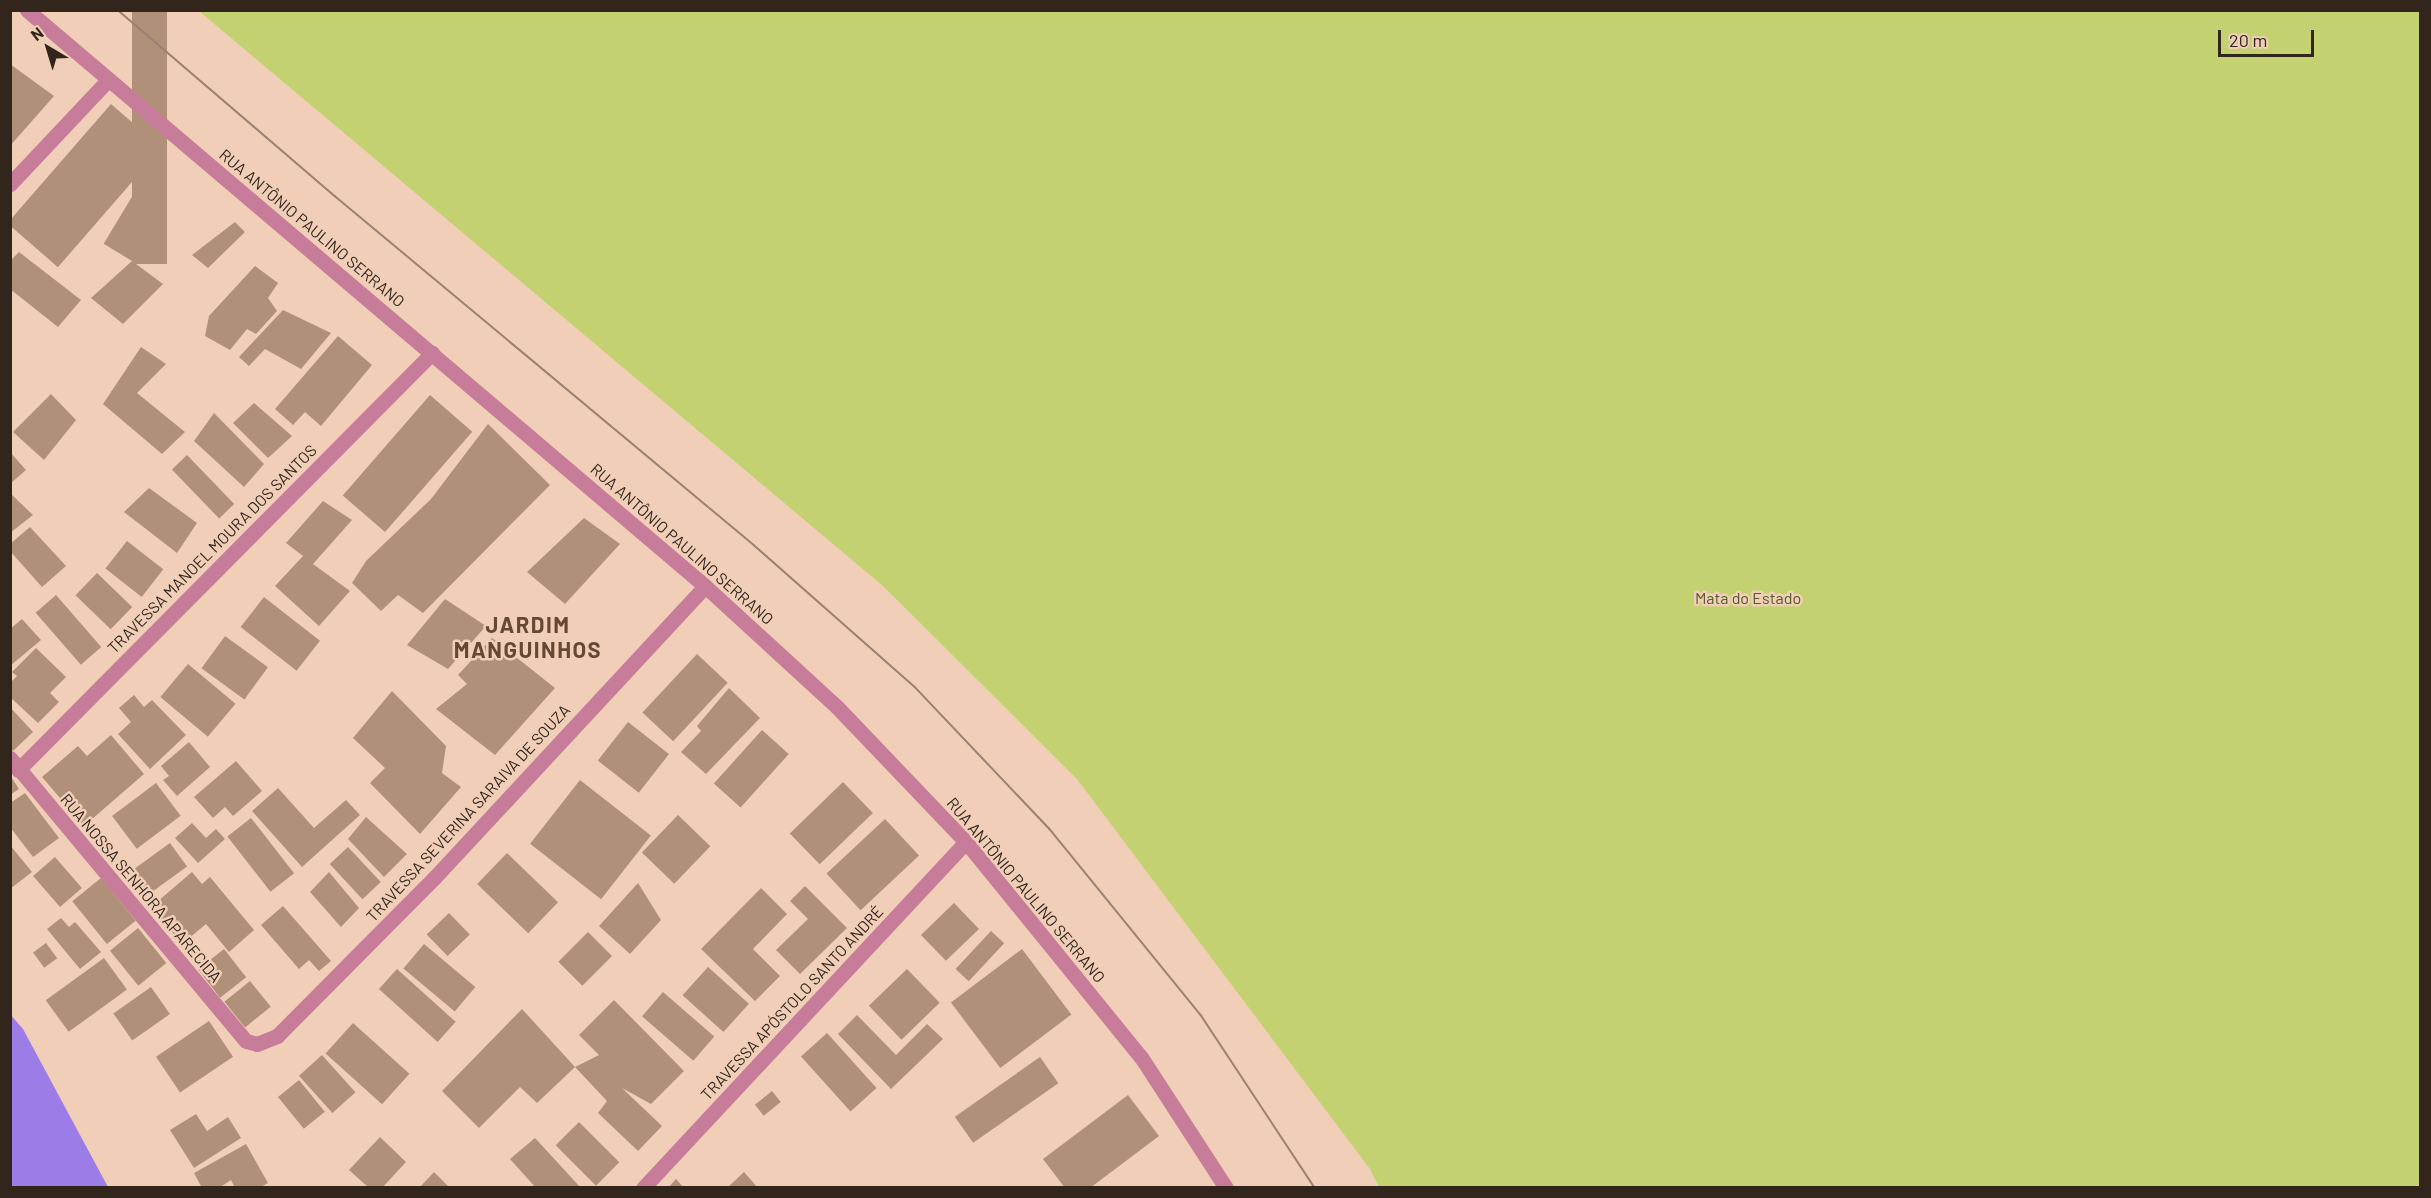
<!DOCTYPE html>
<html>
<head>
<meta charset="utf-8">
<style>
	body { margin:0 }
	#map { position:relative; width:2431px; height:1198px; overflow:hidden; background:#f1ceb7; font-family:Barlow,sans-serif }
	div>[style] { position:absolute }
	.green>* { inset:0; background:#c4d170 }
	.water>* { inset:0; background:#9c7ce7 }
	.building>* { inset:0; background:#b1907a; transform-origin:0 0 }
	.lane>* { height:15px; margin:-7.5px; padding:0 7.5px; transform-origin:7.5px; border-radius:7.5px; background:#c77d99 }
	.street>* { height:15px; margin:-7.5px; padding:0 7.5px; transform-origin:7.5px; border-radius:7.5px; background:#c77d99 }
	.tram>* { height:1.5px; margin:-0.75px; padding:0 0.75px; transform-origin:0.75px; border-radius:0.75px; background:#9a8171 }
	span { translate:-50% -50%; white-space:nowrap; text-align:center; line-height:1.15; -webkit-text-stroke:5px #f1ceb7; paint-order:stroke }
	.street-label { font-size:16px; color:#31251c }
	.park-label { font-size:16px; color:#545b27 }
	.district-label { font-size:22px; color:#644734; font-weight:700; letter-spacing:1.5px }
	.frame { position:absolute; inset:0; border:12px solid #31251c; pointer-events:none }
	.north { position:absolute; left:18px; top:18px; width:60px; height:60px; -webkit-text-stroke:4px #f1ceb7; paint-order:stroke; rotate:322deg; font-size:16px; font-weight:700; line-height:24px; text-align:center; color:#31251c }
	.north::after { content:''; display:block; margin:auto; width:21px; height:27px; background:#31251c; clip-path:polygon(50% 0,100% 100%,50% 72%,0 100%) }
	.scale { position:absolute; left:2218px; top:30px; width:96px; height:27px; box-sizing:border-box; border:3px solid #31251c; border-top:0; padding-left:8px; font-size:18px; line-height:21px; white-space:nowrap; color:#31251c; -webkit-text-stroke:4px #f1ceb7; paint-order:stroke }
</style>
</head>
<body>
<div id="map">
	<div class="green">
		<i style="clip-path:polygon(199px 11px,2420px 11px,2420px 1187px,1379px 1187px,1370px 1169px,1077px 779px,883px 586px)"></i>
	</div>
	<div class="water">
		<i style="clip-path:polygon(10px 1014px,23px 1029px,108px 1187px,11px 1187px)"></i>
	</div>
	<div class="building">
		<i style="left:132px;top:10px;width:35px;height:254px"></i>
		<i style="clip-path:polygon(10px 64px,54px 96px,10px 146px)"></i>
		<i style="left:111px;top:104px;width:67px;height:158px;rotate:41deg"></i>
		<i style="left:133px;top:195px;width:35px;height:57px;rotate:31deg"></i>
		<i style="clip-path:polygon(235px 222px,245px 232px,208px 268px,192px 255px)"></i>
		<i style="clip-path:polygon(19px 252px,81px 300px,58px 327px,10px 289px,10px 261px)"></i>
		<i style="clip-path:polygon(132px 261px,163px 284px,123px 324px,91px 298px)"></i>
		<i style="clip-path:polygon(255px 266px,278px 283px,268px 298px,277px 311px,256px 334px,247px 329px,230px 350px,205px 336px,209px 316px)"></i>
		<i style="clip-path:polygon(283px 310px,331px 333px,301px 369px,265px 349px,249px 366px,239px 357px)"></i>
		<i style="clip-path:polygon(338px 336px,372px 365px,321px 426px,305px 412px,293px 425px,275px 409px)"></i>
		<i style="clip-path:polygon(141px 347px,166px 364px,137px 393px,185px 432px,162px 454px,103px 404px)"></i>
		<i style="clip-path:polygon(51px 394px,76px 420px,44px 460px,13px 432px)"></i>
		<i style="left:430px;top:395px;width:56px;height:133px;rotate:41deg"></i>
		<i style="clip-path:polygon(254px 403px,292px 436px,268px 458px,233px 423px)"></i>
		<i style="clip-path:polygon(214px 413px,264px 464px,244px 487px,194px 441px)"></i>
		<i style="clip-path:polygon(488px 424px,550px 485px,423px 613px,398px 595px,381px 611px,352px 583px,366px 561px,431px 499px)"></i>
		<i style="clip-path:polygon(10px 452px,26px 470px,10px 484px)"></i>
		<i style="left:187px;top:455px;width:68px;height:21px;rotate:46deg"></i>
		<i style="clip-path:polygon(149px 488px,197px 523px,177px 553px,124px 512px)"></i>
		<i style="clip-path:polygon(10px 493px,33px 515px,10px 533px)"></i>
		<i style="clip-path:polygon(323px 501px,352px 520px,313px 564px,350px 591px,319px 626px,275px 586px,303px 556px,286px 543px)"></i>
		<i style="clip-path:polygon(584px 518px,620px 544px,565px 604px,527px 572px)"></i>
		<i style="clip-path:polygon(30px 527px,66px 566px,42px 587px,10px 551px,10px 544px)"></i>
		<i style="left:127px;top:541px;width:46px;height:35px;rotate:38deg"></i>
		<i style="left:97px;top:573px;width:49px;height:31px;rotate:44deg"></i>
		<i style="left:56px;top:595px;width:69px;height:27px;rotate:49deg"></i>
		<i style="left:264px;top:597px;width:71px;height:38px;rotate:38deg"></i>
		<i style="clip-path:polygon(445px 599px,486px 626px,448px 669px,407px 645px)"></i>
		<i style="clip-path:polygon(22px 619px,41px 640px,10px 666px,10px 629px)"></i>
		<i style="left:225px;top:636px;width:53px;height:40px;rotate:36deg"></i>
		<i style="clip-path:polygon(492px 638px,555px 688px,495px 755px,436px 709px,467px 684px,458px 675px)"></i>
		<i style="clip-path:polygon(36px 648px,66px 677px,50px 693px,59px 702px,38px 723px,10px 697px,10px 683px,17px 676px,12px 672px)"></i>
		<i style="left:697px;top:654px;width:42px;height:80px;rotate:43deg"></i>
		<i style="left:188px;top:664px;width:62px;height:43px;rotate:40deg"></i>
		<i style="clip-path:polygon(729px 688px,760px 718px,706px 774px,681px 752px,701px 731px,697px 726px)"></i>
		<i style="clip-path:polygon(392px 691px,446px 746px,442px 773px,461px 787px,420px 834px,370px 783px,385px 768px,353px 738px)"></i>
		<i style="clip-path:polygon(134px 695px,144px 707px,152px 700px,186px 735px,150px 769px,118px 734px,131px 722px,119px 708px)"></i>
		<i style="clip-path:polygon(10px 707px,33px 732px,13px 751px,10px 747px)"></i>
		<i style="left:628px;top:722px;width:52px;height:49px;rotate:38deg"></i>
		<i style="left:762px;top:730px;width:36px;height:72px;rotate:42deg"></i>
		<i style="clip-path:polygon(111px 735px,144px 774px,84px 826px,42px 777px,78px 746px,87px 756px)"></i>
		<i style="clip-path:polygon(189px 742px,210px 767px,177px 796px,163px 780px,169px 776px,161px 766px)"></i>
		<i style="clip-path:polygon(236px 761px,262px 791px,233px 816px,225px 807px,213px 818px,194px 797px)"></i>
		<i style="clip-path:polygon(10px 775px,19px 789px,10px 795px)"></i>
		<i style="left:580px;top:780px;width:90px;height:81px;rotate:38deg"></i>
		<i style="left:843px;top:782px;width:43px;height:74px;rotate:46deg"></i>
		<i style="left:156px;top:783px;width:41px;height:55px;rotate:53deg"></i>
		<i style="clip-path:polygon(278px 788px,314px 828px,346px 800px,360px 815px,302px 867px,252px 811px)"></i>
		<i style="clip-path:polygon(25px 793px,59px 838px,33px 857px,10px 827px,10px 803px)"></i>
		<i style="left:678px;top:815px;width:45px;height:52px;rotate:44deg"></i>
		<i style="clip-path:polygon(366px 817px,407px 854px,384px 877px,348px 839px)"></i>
		<i style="left:251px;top:818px;width:70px;height:30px;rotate:52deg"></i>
		<i style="left:885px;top:819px;width:50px;height:80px;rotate:47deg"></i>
		<i style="clip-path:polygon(192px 823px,206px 838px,216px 829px,225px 839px,198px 863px,175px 838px)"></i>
		<i style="left:170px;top:843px;width:29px;height:52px;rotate:54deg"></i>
		<i style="clip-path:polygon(10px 845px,32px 872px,10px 889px)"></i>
		<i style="left:348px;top:847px;width:48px;height:25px;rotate:47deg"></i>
		<i style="left:507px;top:853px;width:71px;height:43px;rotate:44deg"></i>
		<i style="left:55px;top:857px;width:41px;height:29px;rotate:49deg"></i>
		<i style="clip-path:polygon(192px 872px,202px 884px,210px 877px,254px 930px,229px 952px,206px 924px,182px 944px,151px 907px)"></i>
		<i style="clip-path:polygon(329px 872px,359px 908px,341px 927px,310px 892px)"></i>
		<i style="left:101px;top:878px;width:55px;height:37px;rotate:51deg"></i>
		<i style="clip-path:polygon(638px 883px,661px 920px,630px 954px,599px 926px)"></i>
		<i style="clip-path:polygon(805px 886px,847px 928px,800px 974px,776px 950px,808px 919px,790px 901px)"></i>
		<i style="clip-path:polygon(761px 888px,787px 914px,753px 949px,780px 976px,755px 1001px,701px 949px)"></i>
		<i style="left:954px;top:903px;width:36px;height:46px;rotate:46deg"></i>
		<i style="clip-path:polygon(283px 906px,331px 961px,319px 971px,309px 960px,299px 969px,261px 925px)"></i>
		<i style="left:449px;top:913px;width:30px;height:31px;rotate:46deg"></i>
		<i style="clip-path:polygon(61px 918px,69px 927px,75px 922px,101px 952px,80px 969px,47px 929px)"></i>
		<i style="left:138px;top:928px;width:45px;height:36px;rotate:51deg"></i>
		<i style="left:991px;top:931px;width:18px;height:52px;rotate:43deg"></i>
		<i style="left:588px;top:932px;width:34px;height:42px;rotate:45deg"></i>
		<i style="left:46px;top:943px;width:19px;height:16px;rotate:54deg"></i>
		<i style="left:424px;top:944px;width:67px;height:32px;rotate:40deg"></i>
		<i style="left:224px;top:949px;width:36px;height:33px;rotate:52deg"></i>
		<i style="left:1022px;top:949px;width:82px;height:89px;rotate:53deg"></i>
		<i style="left:104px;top:958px;width:39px;height:72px;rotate:54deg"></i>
		<i style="left:708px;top:967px;width:55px;height:38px;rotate:42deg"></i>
		<i style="left:397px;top:969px;width:79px;height:27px;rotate:42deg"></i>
		<i style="left:907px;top:969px;width:47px;height:53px;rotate:46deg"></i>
		<i style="left:250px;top:981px;width:33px;height:33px;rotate:51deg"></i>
		<i style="left:151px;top:987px;width:33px;height:46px;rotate:55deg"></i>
		<i style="left:663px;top:992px;width:68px;height:32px;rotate:41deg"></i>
		<i style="clip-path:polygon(614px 1000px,684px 1071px,651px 1104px,622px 1088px,662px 1126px,638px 1151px,598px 1113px,607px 1101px,575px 1067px,599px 1055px,579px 1035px)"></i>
		<i style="clip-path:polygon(522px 1009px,575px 1067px,537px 1103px,520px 1087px,479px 1128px,442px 1091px)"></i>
		<i style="clip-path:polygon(857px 1015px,896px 1055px,927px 1024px,943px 1039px,891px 1089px,838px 1034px)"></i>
		<i style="left:209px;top:1021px;width:43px;height:64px;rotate:56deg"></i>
		<i style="left:353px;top:1023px;width:76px;height:41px;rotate:42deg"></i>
		<i style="left:827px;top:1033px;width:74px;height:35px;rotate:48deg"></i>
		<i style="left:322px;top:1055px;width:50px;height:31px;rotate:48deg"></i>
		<i style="left:1040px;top:1057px;width:32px;height:104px;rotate:55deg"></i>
		<i style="left:299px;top:1080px;width:41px;height:27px;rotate:51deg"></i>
		<i style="left:772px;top:1091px;width:14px;height:22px;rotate:51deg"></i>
		<i style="clip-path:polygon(1128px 1095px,1159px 1136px,1090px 1188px,1065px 1188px,1043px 1159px)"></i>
		<i style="clip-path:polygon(196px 1114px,207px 1131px,228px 1117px,241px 1138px,194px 1168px,170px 1130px)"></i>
		<i style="left:579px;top:1122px;width:57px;height:33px;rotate:45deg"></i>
		<i style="clip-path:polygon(380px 1137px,406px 1162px,382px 1188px,369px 1188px,349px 1170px)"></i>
		<i style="clip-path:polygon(535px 1138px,581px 1188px,536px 1188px,510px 1159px)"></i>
		<i style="clip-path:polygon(246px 1144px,268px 1183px,259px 1188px,235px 1188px,231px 1180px,219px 1188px,202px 1188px,194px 1173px)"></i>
		<i style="clip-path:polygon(434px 1172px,450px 1188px,419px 1188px)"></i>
		<i style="clip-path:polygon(744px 1172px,758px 1188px,727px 1188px)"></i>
		<i style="clip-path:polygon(676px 1179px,684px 1188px,668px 1188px)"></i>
	</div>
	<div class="lane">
		<i style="left:10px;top:758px;width:368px;rotate:50.2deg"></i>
	</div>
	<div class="street">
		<i style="left:27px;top:10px;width:890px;rotate:40.35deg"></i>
		<i style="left:705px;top:586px;width:179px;rotate:42.5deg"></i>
		<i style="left:837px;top:707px;width:187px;rotate:46.3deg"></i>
		<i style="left:966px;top:842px;width:277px;rotate:50.9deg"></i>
		<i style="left:1141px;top:1057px;width:156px;rotate:57deg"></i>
		<i style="left:10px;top:184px;width:143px;rotate:-46.7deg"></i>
		<i style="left:18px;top:770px;width:588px;rotate:-45.21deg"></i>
		<i style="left:246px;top:1041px;width:11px;rotate:15deg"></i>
		<i style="left:257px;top:1044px;width:22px;rotate:-22deg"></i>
		<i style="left:277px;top:1036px;width:223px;rotate:-45.2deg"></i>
		<i style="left:434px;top:878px;width:398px;rotate:-47.1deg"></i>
		<i style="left:643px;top:1188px;width:473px;rotate:-47deg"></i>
	</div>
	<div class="tram">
		<i style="left:118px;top:10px;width:286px;rotate:40.6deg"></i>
		<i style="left:335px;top:196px;width:545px;rotate:39.79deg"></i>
		<i style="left:754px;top:545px;width:215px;rotate:41.4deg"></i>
		<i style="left:915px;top:687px;width:195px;rotate:46.5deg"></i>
		<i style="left:1049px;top:828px;width:241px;rotate:50.9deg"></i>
		<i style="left:1201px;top:1015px;width:207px;rotate:56.6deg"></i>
	</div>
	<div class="street-label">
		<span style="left:312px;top:228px;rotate:40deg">RUA ANTÔNIO PAULINO SERRANO</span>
		<span style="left:682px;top:544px;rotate:41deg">RUA ANTÔNIO PAULINO SERRANO</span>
		<span style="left:212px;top:549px;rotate:-45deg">TRAVESSA MANOEL MOURA DOS SANTOS</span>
		<span style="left:468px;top:813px;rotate:-47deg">TRAVESSA SEVERINA SARAIVA DE SOUZA</span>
		<span style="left:141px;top:888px;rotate:50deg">RUA NOSSA SENHORA APARECIDA</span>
		<span style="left:1026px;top:890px;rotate:50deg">RUA ANTÔNIO PAULINO SERRANO</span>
		<span style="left:792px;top:1003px;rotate:-47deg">TRAVESSA APÓSTOLO SANTO ANDRÉ</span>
	</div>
	<div class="park-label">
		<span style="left:1748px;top:598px">Mata do Estado</span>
	</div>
	<div class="district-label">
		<span style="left:528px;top:637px">JARDIM<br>MANGUINHOS</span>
	</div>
	<div class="frame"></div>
	<div class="north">N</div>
	<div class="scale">20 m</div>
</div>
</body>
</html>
